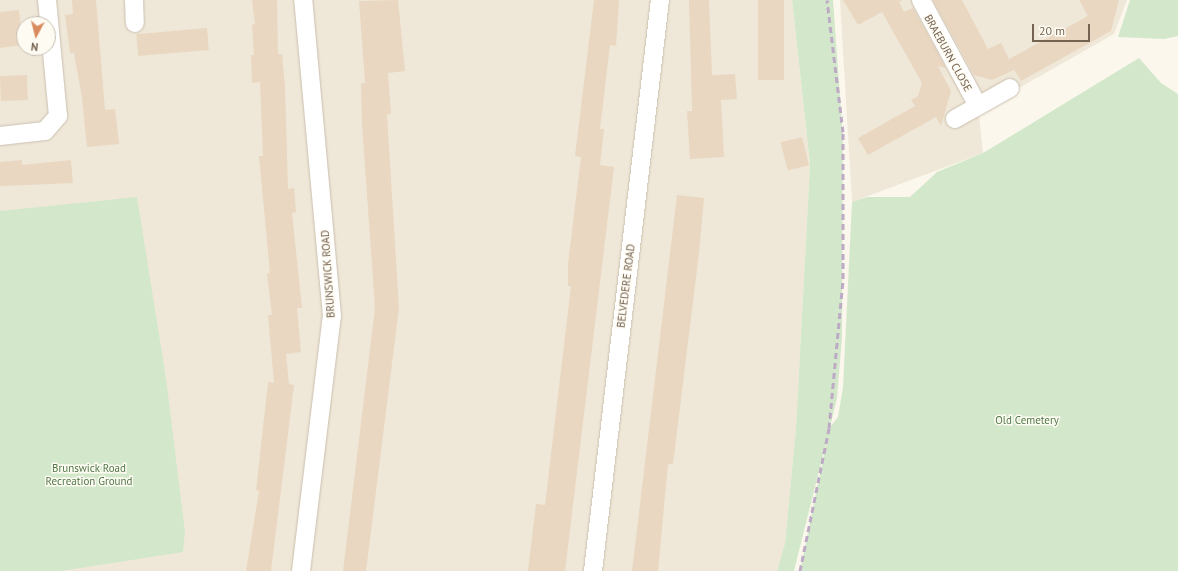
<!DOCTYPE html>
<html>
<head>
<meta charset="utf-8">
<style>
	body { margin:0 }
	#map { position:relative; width:1178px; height:571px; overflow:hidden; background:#fbf7ec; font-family:"PT Sans",sans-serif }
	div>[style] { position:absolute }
	.residential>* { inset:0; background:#efe8d8 }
	.green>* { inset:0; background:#d3e8cb }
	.building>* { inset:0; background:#e9d7c1; transform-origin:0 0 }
	.roads { filter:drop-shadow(0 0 1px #cbbfaf) drop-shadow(0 0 1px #cbbfaf) }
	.street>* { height:18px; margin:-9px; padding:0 9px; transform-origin:9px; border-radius:9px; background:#fff }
	.rail>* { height:3px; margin-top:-1.5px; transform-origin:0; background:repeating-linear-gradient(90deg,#bdaac5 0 6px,transparent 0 10px) }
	span { translate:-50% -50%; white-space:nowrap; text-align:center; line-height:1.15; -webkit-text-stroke:3px #fefbf3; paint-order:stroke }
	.street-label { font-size:11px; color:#756351 }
	.park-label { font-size:11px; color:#51794a }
	.north { position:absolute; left:16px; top:16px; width:40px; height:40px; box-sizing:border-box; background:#fefbf3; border:1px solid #c7beb2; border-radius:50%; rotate:187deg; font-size:11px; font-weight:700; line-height:16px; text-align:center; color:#756351 }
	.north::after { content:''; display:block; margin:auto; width:14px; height:18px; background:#d98b5e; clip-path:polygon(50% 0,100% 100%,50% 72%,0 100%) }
	.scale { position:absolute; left:1032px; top:24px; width:58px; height:18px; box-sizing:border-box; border:2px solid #756351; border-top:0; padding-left:5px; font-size:12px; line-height:14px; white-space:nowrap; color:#756351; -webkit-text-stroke:3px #fefbf3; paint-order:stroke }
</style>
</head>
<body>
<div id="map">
	<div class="residential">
		<i style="clip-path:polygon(evenodd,0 0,792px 0,810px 164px,796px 428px,785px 543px,777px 571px,0 571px,0 0,24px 24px,48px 24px,48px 48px,24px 48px,24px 24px)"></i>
		<i style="clip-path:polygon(840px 0,1127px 0,1114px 34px,1014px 91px,978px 106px,983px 153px,852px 202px)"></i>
	</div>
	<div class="green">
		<i style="clip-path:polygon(792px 0,833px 0,843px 138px,842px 337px,837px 398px,830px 427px,838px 417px,843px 387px,852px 202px,867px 197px,910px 197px,937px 172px,983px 153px,1139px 58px,1161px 83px,1178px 94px,1178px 571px,800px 571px,827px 439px,794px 571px,777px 571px,785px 543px,796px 428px,810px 164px)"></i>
		<i style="clip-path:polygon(1130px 0,1178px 0,1178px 36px,1164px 39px,1118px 37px)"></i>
		<i style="clip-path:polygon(137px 197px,166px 378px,185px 532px,183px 552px,61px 571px,0 571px,0 211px)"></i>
	</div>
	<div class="building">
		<i style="clip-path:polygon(72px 0,96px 0,105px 110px,115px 109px,119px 144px,87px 147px,82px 98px,74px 53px,70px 53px,65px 15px,73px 14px)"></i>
		<i style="clip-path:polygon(252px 0,277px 0,278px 54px,282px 54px,285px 86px,288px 189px,294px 188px,296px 212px,292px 213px,302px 308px,297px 308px,301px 352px,286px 354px,289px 384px,294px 385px,271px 571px,246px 571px,259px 491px,256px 490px,268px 382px,274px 383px,268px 315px,272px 315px,267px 274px,270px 273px,259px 156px,263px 156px,260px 82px,252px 83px,251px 55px,254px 55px,252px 25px,255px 24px)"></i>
		<i style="clip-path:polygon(398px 0,405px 71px,388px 73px,391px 114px,387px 114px,399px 308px,366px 571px,343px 571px,375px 308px,362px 124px,361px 83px,365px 83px,359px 1px)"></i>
		<i style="clip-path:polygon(594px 0,619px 0,616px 46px,610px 45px,600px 129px,604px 129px,600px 165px,614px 167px,565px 571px,528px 571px,536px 504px,545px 505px,571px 286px,568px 286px,568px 264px,581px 157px,575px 156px)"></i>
		<i style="clip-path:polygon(689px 0,709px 0,712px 75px,735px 74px,737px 99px,721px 100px,724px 157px,690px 159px,687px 111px,692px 111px)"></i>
		<i style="left:758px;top:0;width:26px;height:80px"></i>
		<i style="clip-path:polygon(843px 0,902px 0,899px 2px,904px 12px,913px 8px,946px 68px,938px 66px,951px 91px,941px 126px,936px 117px,868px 155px,858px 138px,915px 106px,911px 100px,918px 96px,922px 83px,882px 12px,858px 25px)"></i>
		<i style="clip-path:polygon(933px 0,962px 0,988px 49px,1001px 43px,1009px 59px,1088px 16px,1079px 0,1119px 0,1111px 31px,1021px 81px,1010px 63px,1014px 70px,992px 80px,974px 75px)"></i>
		<i style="clip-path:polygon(19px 10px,23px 45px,0 48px,0 12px)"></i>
		<i style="left:207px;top:28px;width:22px;height:71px;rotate:85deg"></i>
		<i style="left:27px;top:75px;width:25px;height:27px;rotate:88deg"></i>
		<i style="left:802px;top:137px;width:29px;height:22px;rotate:76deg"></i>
		<i style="clip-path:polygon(22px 160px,22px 165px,71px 160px,73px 183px,0 186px,0 162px)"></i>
		<i style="clip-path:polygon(677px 195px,704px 198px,699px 253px,673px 464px,668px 464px,658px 571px,632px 571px)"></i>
	</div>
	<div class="roads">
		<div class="street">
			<i style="left:134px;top:0;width:23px;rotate:88deg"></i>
			<i style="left:921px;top:0;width:120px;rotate:61.7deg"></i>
			<i style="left:955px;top:119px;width:63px;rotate:-29.4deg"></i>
			<i style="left:0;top:136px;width:45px;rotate:-6.3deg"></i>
			<i style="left:45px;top:131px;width:20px;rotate:-49deg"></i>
			<i style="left:58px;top:116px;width:117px;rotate:-95.4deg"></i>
			<i style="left:301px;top:571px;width:257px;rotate:-83.1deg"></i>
			<i style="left:332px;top:316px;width:317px;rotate:-95.2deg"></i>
			<i style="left:593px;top:571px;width:575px;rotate:-83.31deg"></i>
		</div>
	</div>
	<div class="rail">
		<i style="left:800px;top:571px;width:146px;rotate:-78.5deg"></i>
		<i style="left:829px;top:428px;width:150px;rotate:-84.6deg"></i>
		<i style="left:843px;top:279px;width:147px;rotate:-90deg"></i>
		<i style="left:843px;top:132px;width:133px;rotate:-96.9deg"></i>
	</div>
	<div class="street-label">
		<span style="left:948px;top:53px;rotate:61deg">BRAEBURN CLOSE</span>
		<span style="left:328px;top:274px;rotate:-94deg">BRUNSWICK ROAD</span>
		<span style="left:626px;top:286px;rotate:-83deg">BELVEDERE ROAD</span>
	</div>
	<div class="park-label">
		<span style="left:1027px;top:420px">Old Cemetery</span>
		<span style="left:89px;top:475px">Brunswick Road<br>Recreation Ground</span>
	</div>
	<div class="north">N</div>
	<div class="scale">20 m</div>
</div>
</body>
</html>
